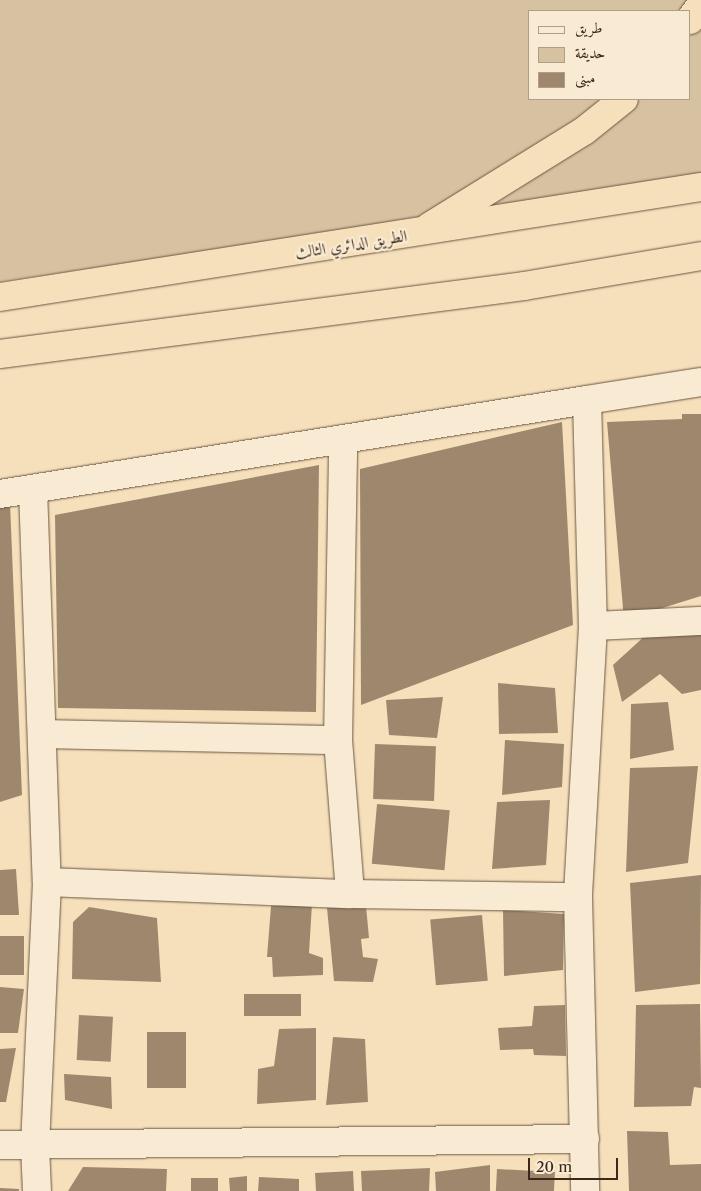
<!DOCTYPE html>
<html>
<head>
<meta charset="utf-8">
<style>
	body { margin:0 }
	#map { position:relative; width:701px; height:1191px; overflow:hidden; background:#f6e0bb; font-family:"Libre Caslon Text",Amiri,serif }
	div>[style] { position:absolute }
	.green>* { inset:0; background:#d6c1a0 }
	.building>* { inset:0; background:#9d886e; transform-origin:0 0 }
	.roads { filter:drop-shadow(0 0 1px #6a5643) drop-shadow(0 0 1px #6a5643) }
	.minor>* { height:28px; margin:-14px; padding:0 14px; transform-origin:14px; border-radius:14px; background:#f9ebd3 }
	.trunk>* { height:28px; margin:-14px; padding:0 14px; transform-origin:14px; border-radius:14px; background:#f6e0bb }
	span { translate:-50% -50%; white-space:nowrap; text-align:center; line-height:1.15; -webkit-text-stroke:4.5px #f9ebd3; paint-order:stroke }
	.street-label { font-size:16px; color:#3c281b }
	.legend { position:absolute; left:528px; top:10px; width:162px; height:90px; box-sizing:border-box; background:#f9ebd3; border:1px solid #ad9d89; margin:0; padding:6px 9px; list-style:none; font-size:15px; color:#3c281b }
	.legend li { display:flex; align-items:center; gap:10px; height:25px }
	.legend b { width:25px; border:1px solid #ad9d89 }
	.scale { position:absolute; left:528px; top:1158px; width:90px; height:22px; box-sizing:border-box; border:2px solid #3c281b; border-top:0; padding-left:6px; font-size:15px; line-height:18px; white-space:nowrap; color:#3c281b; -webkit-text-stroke:4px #f9ebd3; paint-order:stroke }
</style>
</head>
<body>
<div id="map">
	<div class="green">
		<i style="clip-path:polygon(0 0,691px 0,683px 11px,530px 11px,530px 99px,606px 99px,592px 111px,418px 219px,0 282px)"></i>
		<i style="clip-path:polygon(701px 10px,701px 180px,438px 226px,633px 99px,690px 99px,690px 28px)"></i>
	</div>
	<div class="building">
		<i style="clip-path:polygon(682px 414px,701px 414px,701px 596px,624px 620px,607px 422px,682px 419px)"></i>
		<i style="clip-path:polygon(562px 422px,573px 625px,361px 705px,360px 469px)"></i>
		<i style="clip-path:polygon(319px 465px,316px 712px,58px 708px,55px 515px)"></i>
		<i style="clip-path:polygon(10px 503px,22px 795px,0 802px,0 505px)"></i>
		<i style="clip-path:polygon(701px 627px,701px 690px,682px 694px,660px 674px,622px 702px,613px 665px,648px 633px)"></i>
		<i style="clip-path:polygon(498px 683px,555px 688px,558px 733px,499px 734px)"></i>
		<i style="clip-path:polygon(443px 697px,437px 738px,389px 735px,386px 700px)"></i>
		<i style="clip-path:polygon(668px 702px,674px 750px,630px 759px,631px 704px)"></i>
		<i style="clip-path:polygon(505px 740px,564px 744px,562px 787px,502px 795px)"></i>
		<i style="left:375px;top:744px;width:61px;height:55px;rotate:2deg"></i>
		<i style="clip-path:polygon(698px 766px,688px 863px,626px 872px,630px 768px)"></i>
		<i style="clip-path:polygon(550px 800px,546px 865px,492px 869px,497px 802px)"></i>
		<i style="left:377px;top:804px;width:73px;height:60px;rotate:5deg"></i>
		<i style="clip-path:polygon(16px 869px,19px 915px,0 915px,0 870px)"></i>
		<i style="clip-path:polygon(701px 875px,700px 984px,635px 992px,630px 883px)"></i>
		<i style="clip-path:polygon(312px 904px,309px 953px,323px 958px,323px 975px,273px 977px,272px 957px,267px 957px,271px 906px)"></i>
		<i style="clip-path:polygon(366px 906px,369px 938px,361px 939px,363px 957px,378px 959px,373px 982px,334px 981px,327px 908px)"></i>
		<i style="clip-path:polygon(89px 907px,157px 918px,161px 982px,72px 979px,73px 922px)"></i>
		<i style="clip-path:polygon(503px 910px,564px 914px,563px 970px,504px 976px)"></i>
		<i style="left:482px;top:915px;width:66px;height:52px;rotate:85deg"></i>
		<i style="left:0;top:936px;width:24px;height:39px"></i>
		<i style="clip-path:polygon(0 987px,24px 989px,18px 1033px,0 1033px)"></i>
		<i style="left:301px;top:994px;width:22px;height:57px;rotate:90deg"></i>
		<i style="clip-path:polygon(700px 1004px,701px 1088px,694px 1087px,691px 1106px,634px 1107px,636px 1005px)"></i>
		<i style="clip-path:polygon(565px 1005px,566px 1056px,534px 1055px,533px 1049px,500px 1050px,498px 1028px,532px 1026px,534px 1006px)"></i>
		<i style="left:79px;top:1015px;width:34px;height:45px;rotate:3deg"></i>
		<i style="clip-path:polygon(316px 1028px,316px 1100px,257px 1104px,258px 1069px,274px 1066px,279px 1029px)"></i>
		<i style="left:186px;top:1032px;width:56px;height:39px;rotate:90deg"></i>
		<i style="clip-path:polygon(333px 1037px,365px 1039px,368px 1102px,326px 1105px)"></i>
		<i style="clip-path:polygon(16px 1048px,6px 1102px,0 1102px,0 1049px)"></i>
		<i style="clip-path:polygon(64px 1074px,111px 1077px,112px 1109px,65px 1100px)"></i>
		<i style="clip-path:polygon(627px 1131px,668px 1132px,670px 1165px,701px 1164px,701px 1191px,629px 1191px)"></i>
		<i style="clip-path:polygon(490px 1165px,490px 1191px,436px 1191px,435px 1172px)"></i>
		<i style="clip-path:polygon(83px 1167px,167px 1169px,166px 1191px,68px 1191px)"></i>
		<i style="clip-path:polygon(430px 1168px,429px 1191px,362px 1191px,361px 1171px)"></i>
		<i style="left:497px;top:1169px;width:58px;height:22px;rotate:3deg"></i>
		<i style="left:353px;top:1171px;width:20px;height:38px;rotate:87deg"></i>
		<i style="clip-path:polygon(247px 1176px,247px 1191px,230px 1191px,229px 1178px)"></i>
		<i style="clip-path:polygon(259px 1177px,299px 1179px,299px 1191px,258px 1191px)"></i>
		<i style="left:191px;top:1178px;width:27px;height:13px"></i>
		<i style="clip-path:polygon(0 1188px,19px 1189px,19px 1191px,0 1191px)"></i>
	</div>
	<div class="roads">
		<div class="minor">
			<i style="left:587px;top:400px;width:115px;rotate:-9deg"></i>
			<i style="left:33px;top:489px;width:393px;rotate:88deg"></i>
			<i style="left:47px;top:882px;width:264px;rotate:92.6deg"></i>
			<i style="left:35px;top:1146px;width:45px;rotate:87.5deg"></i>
			<i style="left:0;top:494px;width:594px;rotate:-9.1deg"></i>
			<i style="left:587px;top:400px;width:226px;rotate:88.5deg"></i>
			<i style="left:593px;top:626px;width:271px;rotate:93.2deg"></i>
			<i style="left:578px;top:897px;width:294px;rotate:88.6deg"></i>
			<i style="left:593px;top:626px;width:108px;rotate:-2.7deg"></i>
			<i style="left:43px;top:734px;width:295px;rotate:1.2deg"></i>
			<i style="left:338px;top:740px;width:299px;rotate:-89deg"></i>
			<i style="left:338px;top:740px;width:154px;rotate:85.5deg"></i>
			<i style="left:47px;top:882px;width:303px;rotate:2.3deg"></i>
			<i style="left:350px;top:894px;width:228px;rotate:0.8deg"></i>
			<i style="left:0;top:1145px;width:585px;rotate:-0.59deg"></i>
		</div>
		<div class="trunk">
			<i style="left:690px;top:20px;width:19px;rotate:-54deg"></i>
			<i style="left:429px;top:227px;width:182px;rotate:-31.8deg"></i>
			<i style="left:584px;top:131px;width:51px;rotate:-38.7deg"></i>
			<i style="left:0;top:297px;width:710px;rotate:-8.92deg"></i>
			<i style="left:0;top:354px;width:528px;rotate:-7.39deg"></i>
			<i style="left:524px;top:286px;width:180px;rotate:-9.6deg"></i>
		</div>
	</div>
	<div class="street-label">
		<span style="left:351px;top:244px;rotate:-9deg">الطريق الدائري الثالث</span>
	</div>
	<ul class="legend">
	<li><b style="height:6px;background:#f9ebd3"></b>طريق</li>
	<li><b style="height:14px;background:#d6c1a0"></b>حديقة</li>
	<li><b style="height:14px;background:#9d886e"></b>مبنى</li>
	</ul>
	<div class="scale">20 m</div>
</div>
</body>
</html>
